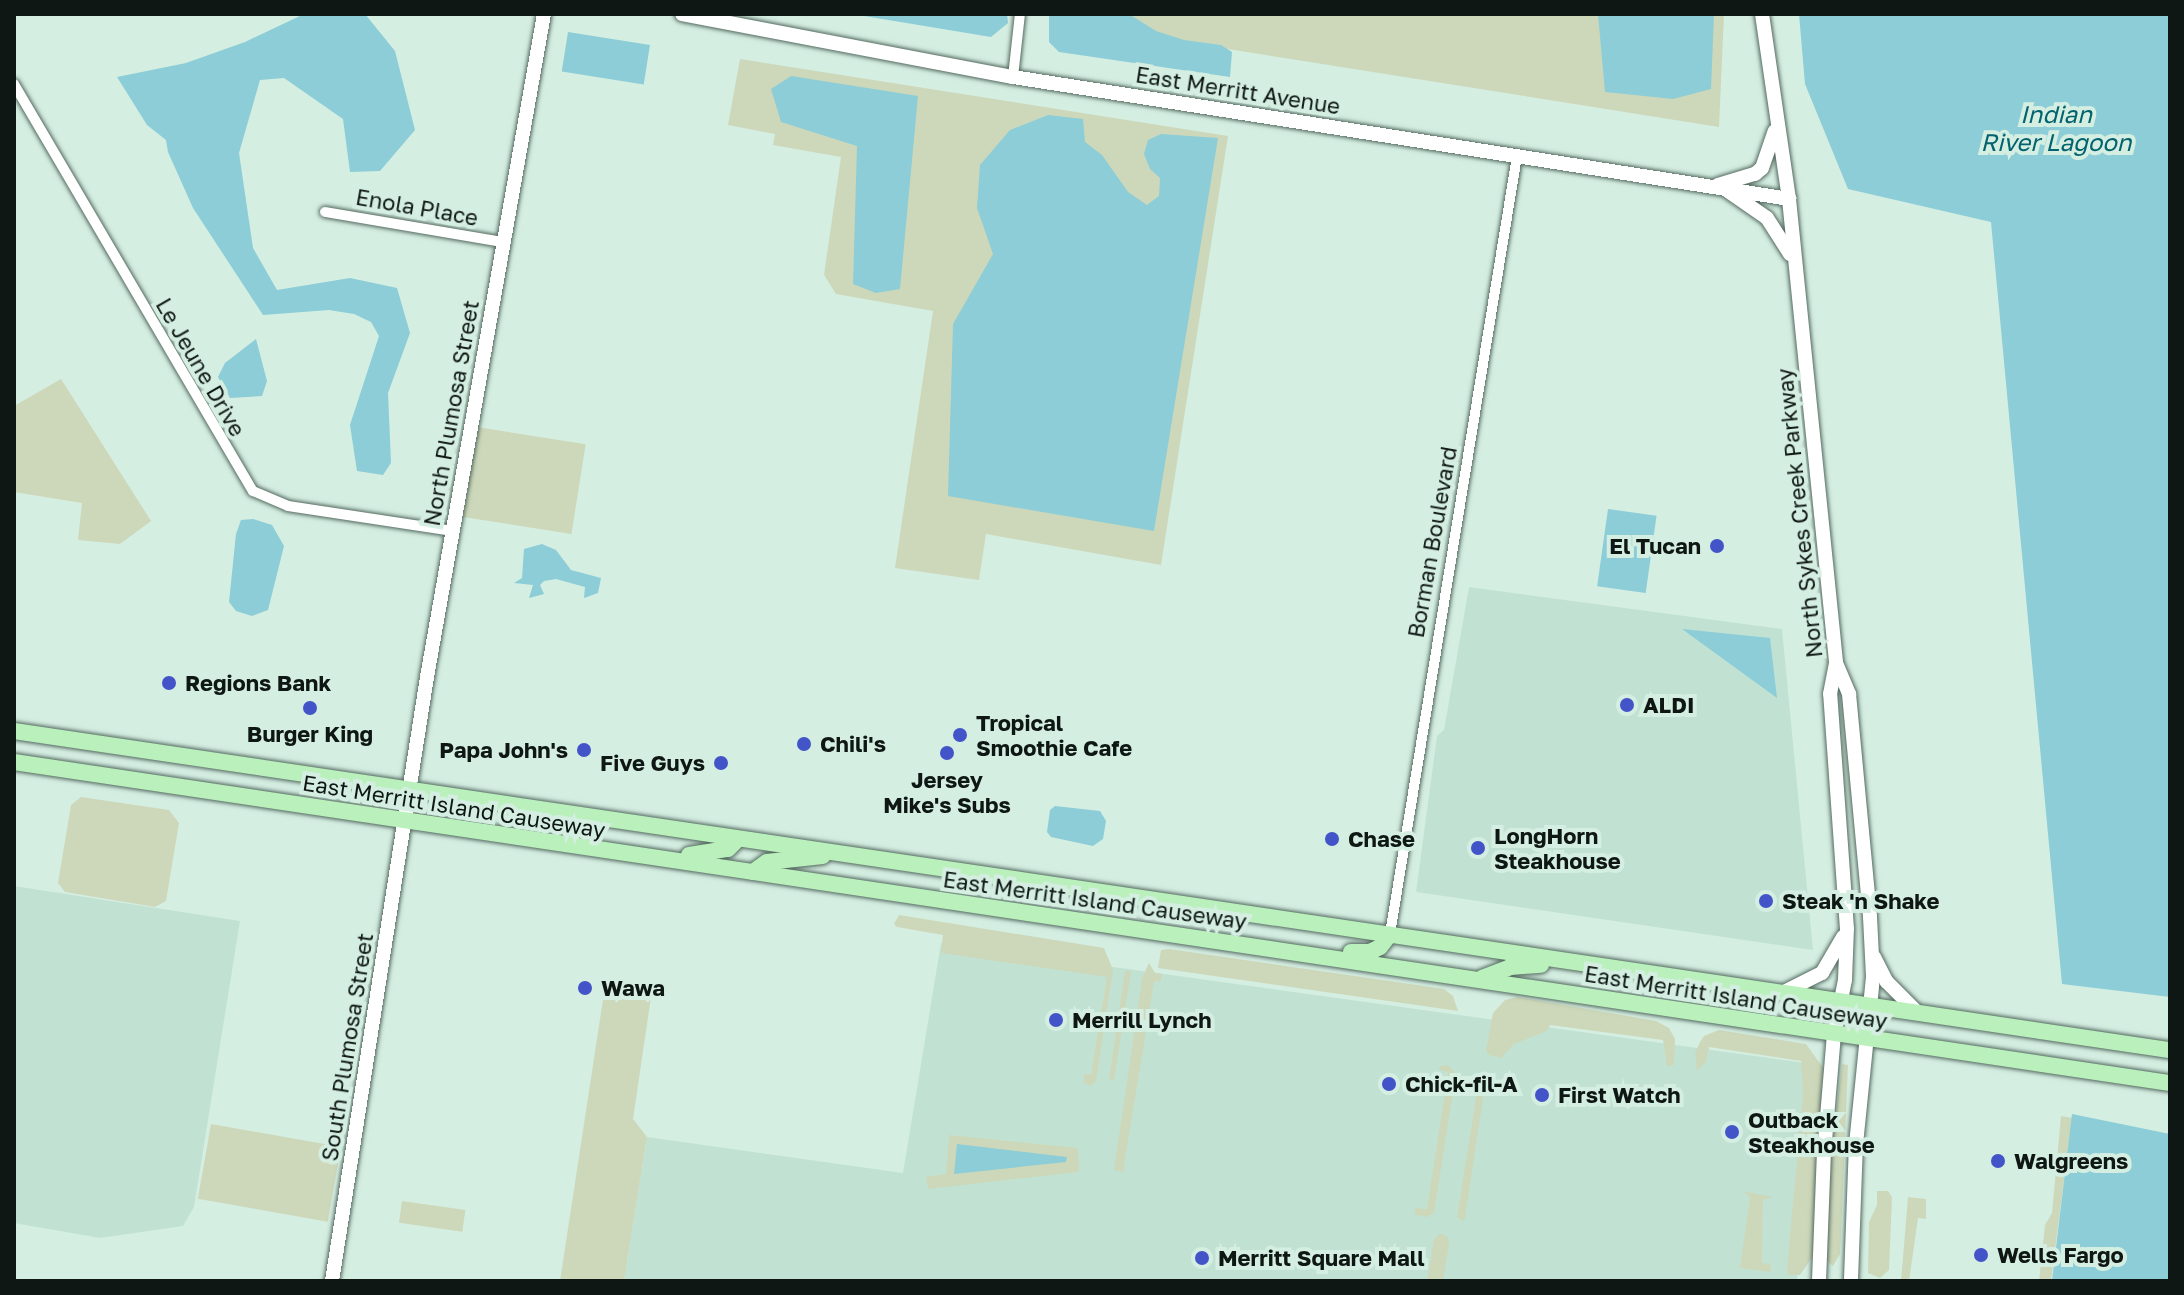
<!DOCTYPE html>
<html>
<head>
<meta charset="utf-8">
<style>
	body { margin:0 }
	#map { position:relative; width:2184px; height:1295px; overflow:hidden; background:#d5eee2; font-family:"Golos Text",sans-serif }
	div>[style] { position:absolute }
	.built>* { inset:0; background:#c1e2d3 }
	.green>* { inset:0; background:#cdd8ba; transform-origin:0 0 }
	.water>* { inset:0; background:#8ccdd7; transform-origin:0 0 }
	.roads { filter:drop-shadow(0 0 2px #546a60) drop-shadow(0 0 2px #546a60) }
	.street>* { height:10px; margin:-5px; padding:0 5px; transform-origin:5px; border-radius:5px; background:#fff }
	.secondary>* { height:14px; margin:-7px; padding:0 7px; transform-origin:7px; border-radius:7px; background:#fff }
	.primary>* { height:16px; margin:-8px; padding:0 8px; transform-origin:8px; border-radius:8px; background:#baf0bc }
	.dots>* { width:22px; height:22px; translate:-50% -50%; box-sizing:border-box; border:4px solid #d5eee2; border-radius:50% }
	span { translate:-50% -50%; white-space:nowrap; text-align:center; line-height:1.15; -webkit-text-stroke:8px #d5eee2; paint-order:stroke }
	.street-label { font-size:22px; color:#0e1713 }
	.poi-label { font-size:22px; color:#0e1713; font-weight:700 }
	.right { translate:-100% -50%; text-align:right }
	.left { translate:0 -50%; text-align:left }
	.water-label { font-size:24px; color:#02626d; font-style:italic }
	.frame { position:absolute; inset:0; border:16px solid #0e1713; pointer-events:none }
</style>
</head>
<body>
<div id="map">
	<div class="built">
		<i style="clip-path:polygon(1469px 587px,1782px 629px,1813px 950px,1416px 892px,1437px 736px,1444px 730px)"></i>
		<i style="clip-path:polygon(14px 886px,240px 921px,194px 1207px,183px 1226px,100px 1238px,14px 1223px)"></i>
		<i style="clip-path:polygon(941px 943px,1805px 1063px,1808px 1091px,1797px 1281px,624px 1281px,647px 1137px,903px 1173px)"></i>
	</div>
	<div class="green">
		<i style="clip-path:polygon(1079px 14px,1724px 14px,1719px 127px,1077px 25px)"></i>
		<i style="clip-path:polygon(740px 59px,1228px 136px,1161px 565px,986px 534px,979px 580px,895px 568px,933px 311px,836px 294px,824px 275px,841px 157px,773px 145px,775px 134px,728px 125px)"></i>
		<i style="clip-path:polygon(61px 379px,151px 521px,120px 544px,78px 540px,82px 503px,14px 492px,14px 406px)"></i>
		<i style="left:477px;top:427px;width:110px;height:91px;rotate:9deg"></i>
		<i style="clip-path:polygon(81px 797px,169px 810px,179px 823px,166px 901px,155px 907px,65px 892px,58px 883px,71px 805px)"></i>
		<i style="clip-path:polygon(899px 915px,1104px 948px,1113px 970px,1096px 1081px,1091px 1086px,1084px 1083px,1084px 1074px,1091px 1075px,1107px 977px,941px 953px,943px 935px,897px 927px,894px 924px)"></i>
		<i style="clip-path:polygon(1169px 949px,1444px 989px,1453px 996px,1458px 1011px,1158px 968px,1161px 950px)"></i>
		<i style="clip-path:polygon(1149px 963px,1155px 973px,1162px 974px,1161px 981px,1154px 982px,1123px 1172px,1114px 1170px,1142px 978px)"></i>
		<i style="clip-path:polygon(1125px 971px,1131px 971px,1114px 1080px,1109px 1079px)"></i>
		<i style="clip-path:polygon(604px 993px,651px 997px,633px 1119px,647px 1137px,624px 1281px,560px 1281px)"></i>
		<i style="clip-path:polygon(1518px 997px,1656px 1021px,1669px 1028px,1675px 1039px,1674px 1065px,1667px 1066px,1663px 1040px,1550px 1025px,1547px 1031px,1514px 1044px,1501px 1058px,1489px 1055px,1486px 1051px,1493px 1013px,1505px 1000px)"></i>
		<i style="clip-path:polygon(1719px 1030px,1806px 1044px,1824px 1069px,1813px 1256px,1800px 1275px,1789px 1275px,1787px 1269px,1803px 1093px,1801px 1061px,1709px 1047px,1706px 1062px,1697px 1071px,1695px 1053px,1700px 1042px,1704px 1036px)"></i>
		<i style="clip-path:polygon(1842px 1064px,1848px 1065px,1841px 1236px,1840px 1254px,1833px 1266px,1827px 1261px,1826px 1252px,1830px 1163px)"></i>
		<i style="clip-path:polygon(1448px 1065px,1456px 1074px,1434px 1213px,1427px 1217px,1415px 1215px,1415px 1208px,1427px 1209px,1448px 1072px,1439px 1070px,1440px 1066px)"></i>
		<i style="clip-path:polygon(1487px 1073px,1465px 1218px,1463px 1221px,1457px 1217px,1479px 1079px)"></i>
		<i style="clip-path:polygon(2061px 1116px,2072px 1118px,2051px 1281px,2039px 1281px,2045px 1225px,2052px 1213px)"></i>
		<i style="left:211px;top:1124px;width:132px;height:76px;rotate:10deg"></i>
		<i style="clip-path:polygon(949px 1135px,1078px 1148px,1079px 1172px,928px 1189px,926px 1177px,946px 1174px)"></i>
		<i style="clip-path:polygon(1743px 1191px,1773px 1197px,1763px 1200px,1762px 1263px,1771px 1264px,1770px 1272px,1740px 1268px,1750px 1197px)"></i>
		<i style="clip-path:polygon(1877px 1191px,1888px 1191px,1892px 1197px,1889px 1270px,1880px 1278px,1868px 1273px,1869px 1222px,1877px 1205px)"></i>
		<i style="clip-path:polygon(1908px 1197px,1926px 1199px,1926px 1219px,1918px 1218px,1909px 1281px,1901px 1281px)"></i>
		<i style="left:402px;top:1201px;width:64px;height:22px;rotate:8deg"></i>
		<i style="clip-path:polygon(1440px 1233px,1448px 1237px,1449px 1243px,1443px 1281px,1427px 1281px,1434px 1240px)"></i>
	</div>
	<div class="water">
		<i style="clip-path:polygon(304px 14px,365px 14px,395px 51px,415px 130px,380px 171px,350px 172px,343px 119px,284px 78px,260px 80px,239px 153px,253px 248px,277px 290px,350px 278px,397px 288px,410px 333px,388px 393px,391px 463px,383px 475px,357px 471px,350px 425px,379px 336px,371px 322px,354px 314px,329px 310px,263px 315px,193px 208px,168px 152px,166px 140px,147px 125px,117px 77px,186px 63px,245px 42px)"></i>
		<i style="clip-path:polygon(852px 14px,1007px 14px,1008px 23px,991px 37px)"></i>
		<i style="clip-path:polygon(1049px 14px,1129px 14px,1156px 31px,1184px 40px,1221px 45px,1232px 52px,1230px 77px,1059px 52px,1049px 42px)"></i>
		<i style="clip-path:polygon(1598px 14px,1714px 14px,1711px 89px,1673px 99px,1605px 92px)"></i>
		<i style="clip-path:polygon(1799px 14px,2170px 14px,2170px 997px,2062px 984px,1991px 222px,1848px 189px,1805px 84px)"></i>
		<i style="left:568px;top:32px;width:83px;height:40px;rotate:9deg"></i>
		<i style="clip-path:polygon(791px 76px,918px 96px,900px 289px,876px 293px,853px 284px,857px 146px,781px 122px,771px 89px)"></i>
		<i style="clip-path:polygon(1048px 115px,1083px 119px,1085px 142px,1102px 155px,1128px 192px,1147px 205px,1159px 196px,1160px 178px,1150px 169px,1144px 154px,1148px 140px,1161px 134px,1218px 138px,1154px 531px,948px 496px,953px 324px,993px 254px,977px 208px,980px 165px,1010px 130px)"></i>
		<i style="clip-path:polygon(256px 339px,267px 381px,262px 396px,230px 398px,218px 377px,225px 363px)"></i>
		<i style="left:1608px;top:509px;width:49px;height:78px;rotate:8deg"></i>
		<i style="clip-path:polygon(253px 519px,272px 525px,284px 546px,268px 610px,252px 616px,236px 611px,229px 602px,236px 534px,241px 520px)"></i>
		<i style="clip-path:polygon(542px 544px,556px 550px,571px 570px,601px 578px,598px 593px,584px 598px,585px 587px,556px 579px,544px 581px,540px 585px,544px 594px,529px 598px,533px 585px,514px 583px,522px 578px,524px 549px)"></i>
		<i style="clip-path:polygon(1682px 629px,1770px 638px,1777px 698px)"></i>
		<i style="clip-path:polygon(1055px 806px,1100px 811px,1106px 821px,1103px 839px,1093px 846px,1051px 837px,1047px 832px,1050px 810px)"></i>
		<i style="clip-path:polygon(2072px 1114px,2170px 1134px,2170px 1281px,2052px 1281px)"></i>
		<i style="clip-path:polygon(957px 1144px,1067px 1157px,1066px 1162px,954px 1174px)"></i>
	</div>
	<div class="roads">
		<div class="street">
			<i style="left:1013px;top:77px;width:63px;rotate:-83.7deg"></i>
			<i style="left:14px;top:84px;width:472px;rotate:59.6deg"></i>
			<i style="left:253px;top:491px;width:38px;rotate:23deg"></i>
			<i style="left:288px;top:506px;width:167px;rotate:8.6deg"></i>
			<i style="left:325px;top:212px;width:181px;rotate:9.6deg"></i>
			<i style="left:1390px;top:934px;width:788px;rotate:-80.73deg"></i>
		</div>
		<div class="secondary">
			<i style="left:682px;top:14px;width:337px;rotate:10.8deg"></i>
			<i style="left:1013px;top:77px;width:786px;rotate:8.93deg"></i>
			<i style="left:1762px;top:14px;width:187px;rotate:81.7deg"></i>
			<i style="left:1789px;top:199px;width:466px;rotate:84.2deg"></i>
			<i style="left:1836px;top:663px;width:34px;rotate:67deg"></i>
			<i style="left:1849px;top:694px;width:224px;rotate:84.6deg"></i>
			<i style="left:1870px;top:917px;width:60px;rotate:87.1deg"></i>
			<i style="left:1873px;top:977px;width:167px;rotate:95.8deg"></i>
			<i style="left:1856px;top:1143px;width:138px;rotate:92.1deg"></i>
			<i style="left:1718px;top:185px;width:39px;rotate:-17deg"></i>
			<i style="left:1755px;top:174px;width:9px;rotate:-41deg"></i>
			<i style="left:1762px;top:168px;width:39px;rotate:-71deg"></i>
			<i style="left:1728px;top:191px;width:47px;rotate:34.7deg"></i>
			<i style="left:1767px;top:218px;width:43px;rotate:57.4deg"></i>
			<i style="left:1874px;top:957px;width:28px;rotate:63deg"></i>
			<i style="left:1887px;top:982px;width:44px;rotate:45deg"></i>
			<i style="left:1782px;top:993px;width:45px;rotate:-26.6deg"></i>
			<i style="left:1822px;top:973px;width:42px;rotate:-59.7deg"></i>
			<i style="left:332px;top:1281px;width:611px;rotate:-81.06deg"></i>
			<i style="left:427px;top:677px;width:673px;rotate:-79.99deg"></i>
			<i style="left:1819px;top:1281px;width:128px;rotate:-87.8deg"></i>
			<i style="left:1824px;top:1153px;width:119px;rotate:-85.2deg"></i>
			<i style="left:1834px;top:1034px;width:55px;rotate:-78.5deg"></i>
			<i style="left:1845px;top:980px;width:51px;rotate:-87.8deg"></i>
			<i style="left:1847px;top:929px;width:236px;rotate:-94.1deg"></i>
			<i style="left:1830px;top:694px;width:31px;rotate:-79deg"></i>
		</div>
		<div class="primary">
			<i style="left:14px;top:731px;width:2179px;rotate:8.42deg"></i>
			<i style="left:14px;top:762px;width:2180px;rotate:8.47deg"></i>
			<i style="left:689px;top:855px;width:39px;rotate:-9deg"></i>
			<i style="left:728px;top:849px;width:14px;rotate:-45deg"></i>
			<i style="left:753px;top:872px;width:17px;rotate:-36deg"></i>
			<i style="left:767px;top:862px;width:56px;rotate:-6.1deg"></i>
			<i style="left:1351px;top:952px;width:19px"></i>
			<i style="left:1370px;top:952px;width:11px;rotate:-27deg"></i>
			<i style="left:1380px;top:947px;width:16px;rotate:-52deg"></i>
			<i style="left:1482px;top:978px;width:30px;rotate:-21deg"></i>
			<i style="left:1510px;top:967px;width:31px;rotate:-4deg"></i>
		</div>
	</div>
	<div class="dots">
		<i style="left:1717px;top:546px;background:#4354c8"></i>
		<i style="left:169px;top:683px;background:#4354c8"></i>
		<i style="left:1627px;top:705px;background:#4354c8"></i>
		<i style="left:310px;top:708px;background:#4354c8"></i>
		<i style="left:960px;top:735px;background:#4354c8"></i>
		<i style="left:804px;top:744px;background:#4354c8"></i>
		<i style="left:584px;top:750px;background:#4354c8"></i>
		<i style="left:947px;top:753px;background:#4354c8"></i>
		<i style="left:721px;top:763px;background:#4354c8"></i>
		<i style="left:1332px;top:839px;background:#4354c8"></i>
		<i style="left:1478px;top:848px;background:#4354c8"></i>
		<i style="left:1766px;top:901px;background:#4354c8"></i>
		<i style="left:585px;top:988px;background:#4354c8"></i>
		<i style="left:1056px;top:1020px;background:#4354c8"></i>
		<i style="left:1389px;top:1084px;background:#4354c8"></i>
		<i style="left:1542px;top:1095px;background:#4354c8"></i>
		<i style="left:1732px;top:1132px;background:#4354c8"></i>
		<i style="left:1998px;top:1161px;background:#4354c8"></i>
		<i style="left:1981px;top:1255px;background:#4354c8"></i>
		<i style="left:1202px;top:1258px;background:#4354c8"></i>
	</div>
	<div class="street-label">
		<span style="left:1238px;top:90px;rotate:9deg">East Merritt Avenue</span>
		<span style="left:417px;top:207px;rotate:10deg">Enola Place</span>
		<span style="left:201px;top:367px;rotate:60deg">Le Jeune Drive</span>
		<span style="left:451px;top:413px;rotate:-80deg">North Plumosa Street</span>
		<span style="left:1799px;top:513px;rotate:-96deg">North Sykes Creek Parkway</span>
		<span style="left:1432px;top:542px;rotate:-80deg">Borman Boulevard</span>
		<span style="left:454px;top:806px;rotate:9deg">East Merritt Island Causeway</span>
		<span style="left:1095px;top:900px;rotate:8deg">East Merritt Island Causeway</span>
		<span style="left:1736px;top:997px;rotate:9deg">East Merritt Island Causeway</span>
		<span style="left:347px;top:1047px;rotate:-81deg">South Plumosa Street</span>
	</div>
	<div class="poi-label">
		<span class="right" style="left:1701px;top:546px">El Tucan</span>
		<span class="left" style="left:185px;top:683px">Regions Bank</span>
		<span class="left" style="left:1643px;top:705px">ALDI</span>
		<span class="left" style="left:976px;top:735px">Tropical<br>Smoothie Cafe</span>
		<span style="left:310px;top:734px">Burger King</span>
		<span class="left" style="left:820px;top:744px">Chili's</span>
		<span class="right" style="left:568px;top:750px">Papa John's</span>
		<span class="right" style="left:705px;top:763px">Five Guys</span>
		<span style="left:947px;top:792px">Jersey<br>Mike's Subs</span>
		<span class="left" style="left:1494px;top:848px">LongHorn<br>Steakhouse</span>
		<span class="left" style="left:1348px;top:839px">Chase</span>
		<span class="left" style="left:1782px;top:901px">Steak 'n Shake</span>
		<span class="left" style="left:601px;top:988px">Wawa</span>
		<span class="left" style="left:1072px;top:1020px">Merrill Lynch</span>
		<span class="left" style="left:1405px;top:1084px">Chick-fil-A</span>
		<span class="left" style="left:1558px;top:1095px">First Watch</span>
		<span class="left" style="left:1748px;top:1132px">Outback<br>Steakhouse</span>
		<span class="left" style="left:2014px;top:1161px">Walgreens</span>
		<span class="left" style="left:1997px;top:1255px">Wells Fargo</span>
		<span class="left" style="left:1218px;top:1258px">Merritt Square Mall</span>
	</div>
	<div class="water-label">
		<span style="left:2056px;top:128px">Indian<br>River Lagoon</span>
	</div>
	<div class="frame"></div>
</div>
</body>
</html>
